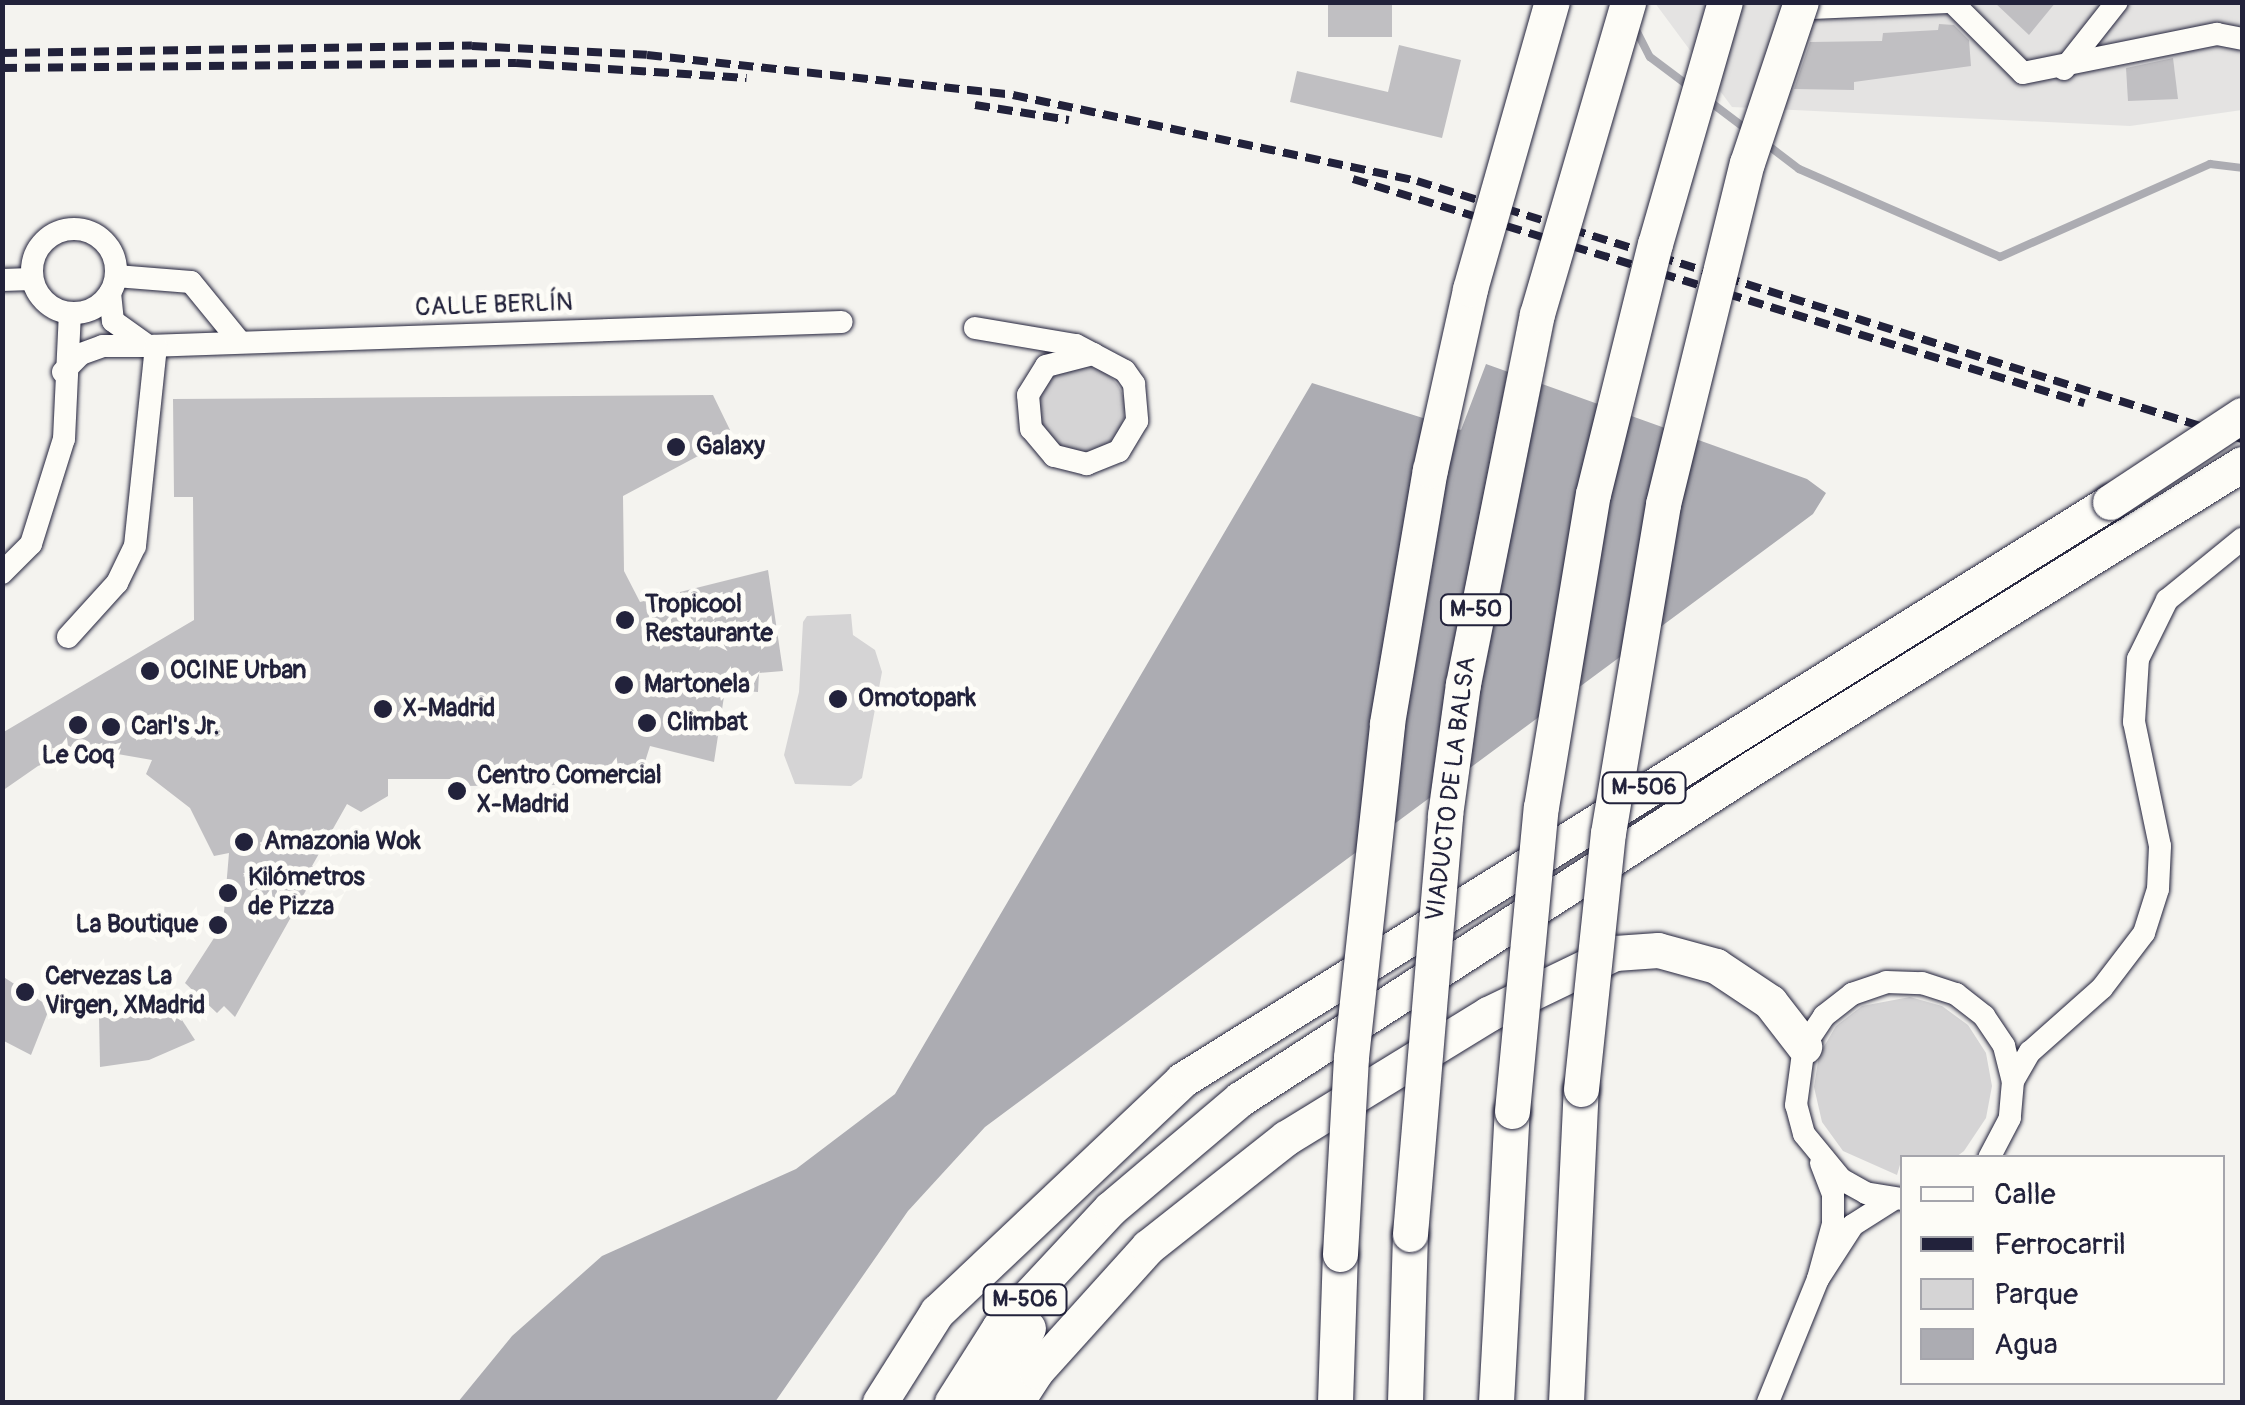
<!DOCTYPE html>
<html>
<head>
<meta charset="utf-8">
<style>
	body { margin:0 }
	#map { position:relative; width:2245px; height:1405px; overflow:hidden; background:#f4f3ef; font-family:Pangolin,sans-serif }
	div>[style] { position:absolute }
	.built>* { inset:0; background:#e4e3e2 }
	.green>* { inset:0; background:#d5d4d5 }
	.round { border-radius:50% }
	.water>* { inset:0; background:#acacb2 }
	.stream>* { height:8px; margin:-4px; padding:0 4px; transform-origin:4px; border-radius:4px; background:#acacb2 }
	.building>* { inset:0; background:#c0bfc2; transform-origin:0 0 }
	.roads { filter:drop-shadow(0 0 2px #22223b) drop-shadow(0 0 2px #22223b) }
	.minor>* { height:22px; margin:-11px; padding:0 11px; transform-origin:11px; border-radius:11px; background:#fdfcf7 }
	.minor>.ring { margin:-11px; padding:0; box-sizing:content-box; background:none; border:22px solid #fdfcf7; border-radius:50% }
	.highway>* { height:35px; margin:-17.5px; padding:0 17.5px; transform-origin:17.5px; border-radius:17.5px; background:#fdfcf7 }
	.rail>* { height:8px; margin-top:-4px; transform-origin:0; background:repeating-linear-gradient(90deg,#22223b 0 15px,transparent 0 23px) }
	.bridges { filter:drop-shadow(0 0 2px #22223b) drop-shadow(0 0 2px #22223b) }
	.highway-bridge>* { height:35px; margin:-17.5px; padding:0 17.5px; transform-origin:17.5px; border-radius:17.5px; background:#fdfcf7 }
	.dots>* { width:28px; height:28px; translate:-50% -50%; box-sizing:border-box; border:5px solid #fdfcf7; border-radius:50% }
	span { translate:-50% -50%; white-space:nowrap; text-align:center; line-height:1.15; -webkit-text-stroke:10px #fdfcf7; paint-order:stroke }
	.shield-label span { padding:2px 8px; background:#fdfcf7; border:2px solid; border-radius:8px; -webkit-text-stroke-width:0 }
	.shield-label { font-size:22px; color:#22223b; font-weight:700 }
	.street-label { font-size:25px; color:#22223b }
	.poi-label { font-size:25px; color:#22223b; font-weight:700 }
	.left { translate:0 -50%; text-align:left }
	.right { translate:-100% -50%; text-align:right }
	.frame { position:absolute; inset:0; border:5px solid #22223b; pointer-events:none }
	.legend { position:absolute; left:1900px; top:1155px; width:325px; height:230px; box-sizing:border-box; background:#fdfcf7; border:2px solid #a5a5ac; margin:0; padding:12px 18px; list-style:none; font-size:30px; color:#22223b }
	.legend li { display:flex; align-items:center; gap:20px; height:50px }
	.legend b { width:50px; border:2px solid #a5a5ac }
</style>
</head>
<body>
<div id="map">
	<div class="built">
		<i style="clip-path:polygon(1655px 3px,2242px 3px,2242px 110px,2130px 126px,1732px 107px)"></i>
	</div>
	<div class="green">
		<i class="round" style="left:1039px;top:366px;width:86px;height:86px"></i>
		<i style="clip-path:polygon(851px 614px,853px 635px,875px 650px,882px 672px,862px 778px,851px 786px,795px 784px,784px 755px,799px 692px,803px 622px,807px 616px)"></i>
		<i style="clip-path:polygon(1910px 997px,1942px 1006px,1968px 1025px,1986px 1053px,1992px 1086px,1986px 1118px,1964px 1151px,1956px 1157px,1902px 1158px,1897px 1175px,1843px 1151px,1822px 1122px,1814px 1087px,1819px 1055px,1836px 1026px,1862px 1006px)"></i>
	</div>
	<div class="water">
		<i style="clip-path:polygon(1486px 364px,1807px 479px,1826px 493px,1813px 514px,985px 1127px,908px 1211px,775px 1402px,458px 1402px,512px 1336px,602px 1256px,796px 1169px,895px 1094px,1312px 383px,1461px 430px)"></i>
	</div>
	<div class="stream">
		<i style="left:1633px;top:24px;width:37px;rotate:63deg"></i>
		<i style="left:1650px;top:57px;width:50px;rotate:36.9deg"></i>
		<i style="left:1709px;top:101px;width:51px;rotate:37.1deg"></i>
		<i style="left:1765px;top:143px;width:43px;rotate:37.4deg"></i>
		<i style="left:1799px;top:169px;width:219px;rotate:23.6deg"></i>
		<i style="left:2000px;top:257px;width:230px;rotate:-23.9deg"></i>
		<i style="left:2210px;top:164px;width:32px;rotate:7deg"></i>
	</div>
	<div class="building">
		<i style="left:1328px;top:2px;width:64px;height:35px"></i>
		<i style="clip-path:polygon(1994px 2px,2056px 2px,2029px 35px)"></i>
		<i style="clip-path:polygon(1939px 24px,1954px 25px,1969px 40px,1971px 66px,1854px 82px,1854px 90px,1794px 89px,1810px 42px,1882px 41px,1883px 33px,1938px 30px)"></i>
		<i style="clip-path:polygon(1399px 45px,1461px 60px,1442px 138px,1290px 102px,1297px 71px,1388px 92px)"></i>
		<i style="clip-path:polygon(2173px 58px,2178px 99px,2128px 101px,2126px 68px)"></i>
		<i style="clip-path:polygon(713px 395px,730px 430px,714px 439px,715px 447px,623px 496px,624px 571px,640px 602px,768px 570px,783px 671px,759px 673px,758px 692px,725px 690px,714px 762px,650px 746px,638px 784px,460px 786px,460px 779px,388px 779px,388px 796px,361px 812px,347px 804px,312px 866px,318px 869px,235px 1017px,224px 1006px,217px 1013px,185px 983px,223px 924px,229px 853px,214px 856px,190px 808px,146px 774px,152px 760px,106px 752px,71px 754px,38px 766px,2px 791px,2px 733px,194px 620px,193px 497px,174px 497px,173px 399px)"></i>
		<i style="clip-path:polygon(2px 976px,50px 1007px,31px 1055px,2px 1040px)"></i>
		<i style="clip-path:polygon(167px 997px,195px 1040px,149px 1060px,100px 1067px,99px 1016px)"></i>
	</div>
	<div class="roads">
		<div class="minor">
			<i style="left:1812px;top:2px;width:6px;rotate:90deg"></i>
			<i style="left:1812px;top:8px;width:136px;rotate:-2.5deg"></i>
			<i style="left:1952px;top:2px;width:100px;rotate:45deg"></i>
			<i style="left:2023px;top:73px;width:198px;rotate:-11.4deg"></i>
			<i style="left:2217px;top:34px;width:25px;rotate:11deg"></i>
			<i style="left:2064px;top:69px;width:85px;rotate:-51.7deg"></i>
			<i class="ring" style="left:32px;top:229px;width:62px;height:62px"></i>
			<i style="left:116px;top:276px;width:75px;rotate:4.6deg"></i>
			<i style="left:191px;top:282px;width:77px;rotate:50.8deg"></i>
			<i style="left:2px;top:280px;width:30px;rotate:-2deg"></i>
			<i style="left:110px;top:293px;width:28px;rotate:84deg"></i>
			<i style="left:113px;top:321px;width:43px;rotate:35.5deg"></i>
			<i style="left:148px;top:346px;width:694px;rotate:-1.98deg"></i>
			<i style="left:975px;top:328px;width:102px;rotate:9.6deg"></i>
			<i style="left:1076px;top:345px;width:55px;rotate:28deg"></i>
			<i style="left:1125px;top:371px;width:16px;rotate:55deg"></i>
			<i style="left:1134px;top:384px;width:37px;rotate:85deg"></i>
			<i style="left:1137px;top:421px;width:35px;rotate:121deg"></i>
			<i style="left:1119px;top:451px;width:35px;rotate:158deg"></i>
			<i style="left:1087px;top:464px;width:34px;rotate:-166deg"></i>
			<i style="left:1054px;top:456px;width:35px;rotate:-130deg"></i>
			<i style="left:1031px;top:429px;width:34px;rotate:-95deg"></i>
			<i style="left:1028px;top:395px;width:34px;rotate:-58deg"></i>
			<i style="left:1046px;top:366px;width:49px;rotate:-14.3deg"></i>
			<i style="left:63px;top:372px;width:25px;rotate:-45deg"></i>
			<i style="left:81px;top:354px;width:23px;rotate:-20deg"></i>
			<i style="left:103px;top:346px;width:45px"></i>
			<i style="left:2px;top:573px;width:41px;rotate:-45deg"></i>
			<i style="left:31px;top:544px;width:110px;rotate:-72.6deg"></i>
			<i style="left:64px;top:439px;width:125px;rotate:-87.3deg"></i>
			<i style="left:68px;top:637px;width:73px;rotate:-47.8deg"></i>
			<i style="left:117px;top:583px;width:41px;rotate:-64.1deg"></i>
			<i style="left:135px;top:546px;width:201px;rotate:-84deg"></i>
			<i style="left:2013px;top:1081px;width:34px;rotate:-60deg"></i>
			<i style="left:2030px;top:1052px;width:96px;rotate:-41.6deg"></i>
			<i style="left:2102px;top:988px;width:69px;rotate:-52.6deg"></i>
			<i style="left:2144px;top:933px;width:46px;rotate:-72.3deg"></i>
			<i style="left:2158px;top:889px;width:43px;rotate:-87.3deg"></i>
			<i style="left:2160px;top:846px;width:127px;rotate:-101.8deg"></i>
			<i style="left:2134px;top:722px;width:63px;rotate:-86.4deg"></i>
			<i style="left:2138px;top:659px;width:66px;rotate:-63.8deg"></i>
			<i style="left:2167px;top:600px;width:97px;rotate:-39.1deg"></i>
			<i style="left:1821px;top:1163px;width:33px;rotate:69deg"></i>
			<i style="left:1833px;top:1194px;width:30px;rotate:90deg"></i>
			<i style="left:1833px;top:1224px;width:57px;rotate:105.3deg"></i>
			<i style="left:1818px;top:1279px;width:64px;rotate:-57.1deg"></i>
			<i style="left:1853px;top:1225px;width:49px;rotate:-32.4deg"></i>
			<i style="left:1902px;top:1199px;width:36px;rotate:-171deg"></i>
			<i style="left:1866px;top:1193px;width:29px;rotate:-151deg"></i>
			<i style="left:1841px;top:1179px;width:58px;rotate:-129.4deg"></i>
			<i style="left:1804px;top:1134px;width:30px;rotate:-105deg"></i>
			<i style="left:1796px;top:1105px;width:60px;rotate:-82.3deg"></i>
			<i style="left:1804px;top:1046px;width:36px;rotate:-56deg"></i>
			<i style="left:1824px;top:1016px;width:36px;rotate:-38deg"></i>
			<i style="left:1852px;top:994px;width:36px;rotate:-19deg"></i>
			<i style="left:1886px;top:982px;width:36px;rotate:2deg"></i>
			<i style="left:1922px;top:983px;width:36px;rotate:18deg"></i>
			<i style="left:1956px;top:994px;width:36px;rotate:38deg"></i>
			<i style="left:1984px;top:1016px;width:36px;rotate:56deg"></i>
			<i style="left:2004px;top:1046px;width:36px;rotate:76deg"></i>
			<i style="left:2013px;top:1081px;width:37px;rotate:95deg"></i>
			<i style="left:2010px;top:1118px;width:45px;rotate:117.7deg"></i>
			<i style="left:1768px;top:1402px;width:133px;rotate:-67.9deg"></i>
		</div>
		<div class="highway">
			<i style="left:880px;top:1402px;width:107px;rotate:-57.7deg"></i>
			<i style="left:937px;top:1312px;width:337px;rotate:-43.4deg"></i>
			<i style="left:1182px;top:1080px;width:1093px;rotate:-31.92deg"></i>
			<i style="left:952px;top:1402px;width:88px;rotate:-57.6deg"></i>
			<i style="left:999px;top:1328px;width:164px;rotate:-47deg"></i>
			<i style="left:1111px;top:1208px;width:169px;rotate:-40.2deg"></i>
			<i style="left:1240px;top:1099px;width:612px;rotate:-32.86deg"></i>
			<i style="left:1754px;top:767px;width:574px;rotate:-31.84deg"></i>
			<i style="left:984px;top:1402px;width:86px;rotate:-59.3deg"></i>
			<i style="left:1016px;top:1402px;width:37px;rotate:-57deg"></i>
			<i style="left:1036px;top:1371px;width:167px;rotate:-47.9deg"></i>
			<i style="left:1148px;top:1247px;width:176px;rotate:-38.3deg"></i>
			<i style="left:1286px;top:1138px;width:237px;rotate:-31.5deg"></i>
			<i style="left:1488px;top:1014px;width:141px;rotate:-25.7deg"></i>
			<i style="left:1615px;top:953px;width:43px;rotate:-4deg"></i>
			<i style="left:1658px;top:950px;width:60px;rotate:15.4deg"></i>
			<i style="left:1716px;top:966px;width:65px;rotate:33.7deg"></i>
			<i style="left:1770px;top:1002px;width:56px;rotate:52.3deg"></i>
			<i style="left:1335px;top:1402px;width:148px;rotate:-88.1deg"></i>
			<i style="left:1405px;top:1402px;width:168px;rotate:-88.3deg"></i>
			<i style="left:1496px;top:1402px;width:291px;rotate:-86.9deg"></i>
			<i style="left:1566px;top:1402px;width:313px;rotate:-87.3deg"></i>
		</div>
	</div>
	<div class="rail">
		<i style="left:2px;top:53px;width:470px;rotate:-0.9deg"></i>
		<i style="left:472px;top:46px;width:175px;rotate:2.9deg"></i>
		<i style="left:647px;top:55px;width:368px;rotate:6.2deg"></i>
		<i style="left:1013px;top:95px;width:413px;rotate:12deg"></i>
		<i style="left:1417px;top:181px;width:864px;rotate:17.37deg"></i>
		<i style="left:2px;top:68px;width:514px;rotate:-0.56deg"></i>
		<i style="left:516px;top:63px;width:231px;rotate:3.7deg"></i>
		<i style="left:975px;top:105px;width:95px;rotate:9.1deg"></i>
		<i style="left:1353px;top:179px;width:765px;rotate:17.04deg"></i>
	</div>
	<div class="bridges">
		<div class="highway-bridge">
			<i style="left:2110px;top:502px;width:158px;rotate:-33.4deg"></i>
			<i style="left:1581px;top:1089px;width:257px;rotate:-84deg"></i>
			<i style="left:1608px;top:833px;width:334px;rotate:-80.5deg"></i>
			<i style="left:1663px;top:504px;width:351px;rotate:-76.2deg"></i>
			<i style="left:1747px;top:163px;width:170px;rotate:-71.5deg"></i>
			<i style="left:1512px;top:1111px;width:305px;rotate:-84.6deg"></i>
			<i style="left:1541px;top:807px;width:317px;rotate:-80.6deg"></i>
			<i style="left:1593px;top:494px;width:258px;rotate:-76.1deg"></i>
			<i style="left:1655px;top:244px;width:252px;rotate:-73.9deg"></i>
			<i style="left:1410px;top:1234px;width:420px;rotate:-85.2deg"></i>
			<i style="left:1445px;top:815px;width:132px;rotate:-82.2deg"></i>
			<i style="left:1463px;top:684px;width:377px;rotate:-78.7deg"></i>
			<i style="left:1537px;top:314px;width:325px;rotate:-73.7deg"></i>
			<i style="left:1340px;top:1254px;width:197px;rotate:-86.8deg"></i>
			<i style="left:1351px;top:1057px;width:336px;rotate:-83.8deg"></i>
			<i style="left:1387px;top:723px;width:257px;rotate:-80.4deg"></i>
			<i style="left:1430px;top:470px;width:185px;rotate:-77.5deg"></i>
			<i style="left:1470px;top:289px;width:298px;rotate:-74.1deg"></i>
		</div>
	</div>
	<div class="dots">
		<i style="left:676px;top:447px;background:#22223b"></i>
		<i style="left:625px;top:620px;background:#22223b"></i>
		<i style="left:150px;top:671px;background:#22223b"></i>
		<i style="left:624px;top:685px;background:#22223b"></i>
		<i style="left:838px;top:699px;background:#22223b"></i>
		<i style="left:383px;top:709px;background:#22223b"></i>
		<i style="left:647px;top:723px;background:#22223b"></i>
		<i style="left:78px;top:725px;background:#22223b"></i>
		<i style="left:111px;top:727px;background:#22223b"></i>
		<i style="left:457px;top:791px;background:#22223b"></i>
		<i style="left:244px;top:842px;background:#22223b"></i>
		<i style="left:228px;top:893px;background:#22223b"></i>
		<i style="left:218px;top:925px;background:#22223b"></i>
		<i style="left:25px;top:992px;background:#22223b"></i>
	</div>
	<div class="shield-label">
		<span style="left:1476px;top:610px">M-50</span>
		<span style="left:1644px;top:788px">M-506</span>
		<span style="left:1025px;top:1300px">M-506</span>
	</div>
	<div class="street-label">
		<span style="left:494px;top:306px;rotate:-2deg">CALLE BERLÍN</span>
		<span style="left:1452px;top:789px;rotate:-83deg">VIADUCTO DE LA BALSA</span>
	</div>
	<div class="poi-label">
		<span class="left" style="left:696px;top:447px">Galaxy</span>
		<span class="left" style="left:645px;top:620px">Tropicool<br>Restaurante</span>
		<span class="left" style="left:170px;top:671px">OCINE Urban</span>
		<span class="left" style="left:644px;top:685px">Martonela</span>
		<span class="left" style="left:858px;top:699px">Omotopark</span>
		<span class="left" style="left:403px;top:709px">X-Madrid</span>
		<span class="left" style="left:667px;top:723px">Climbat</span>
		<span class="left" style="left:131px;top:727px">Carl's Jr.</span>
		<span style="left:78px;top:756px">Le Coq</span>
		<span class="left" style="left:477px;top:791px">Centro Comercial<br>X-Madrid</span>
		<span class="left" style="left:264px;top:842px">Amazonia Wok</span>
		<span class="left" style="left:248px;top:893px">Kilómetros<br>de Pizza</span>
		<span class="right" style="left:198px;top:925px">La Boutique</span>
		<span class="left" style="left:45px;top:992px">Cervezas La<br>Virgen, XMadrid</span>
	</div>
	<div class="frame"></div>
	<ul class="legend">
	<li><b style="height:12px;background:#fdfcf7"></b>Calle</li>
	<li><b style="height:12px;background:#22223b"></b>Ferrocarril</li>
	<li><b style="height:28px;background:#d5d4d5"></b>Parque</li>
	<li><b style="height:28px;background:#acacb2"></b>Agua</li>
	</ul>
</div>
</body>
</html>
